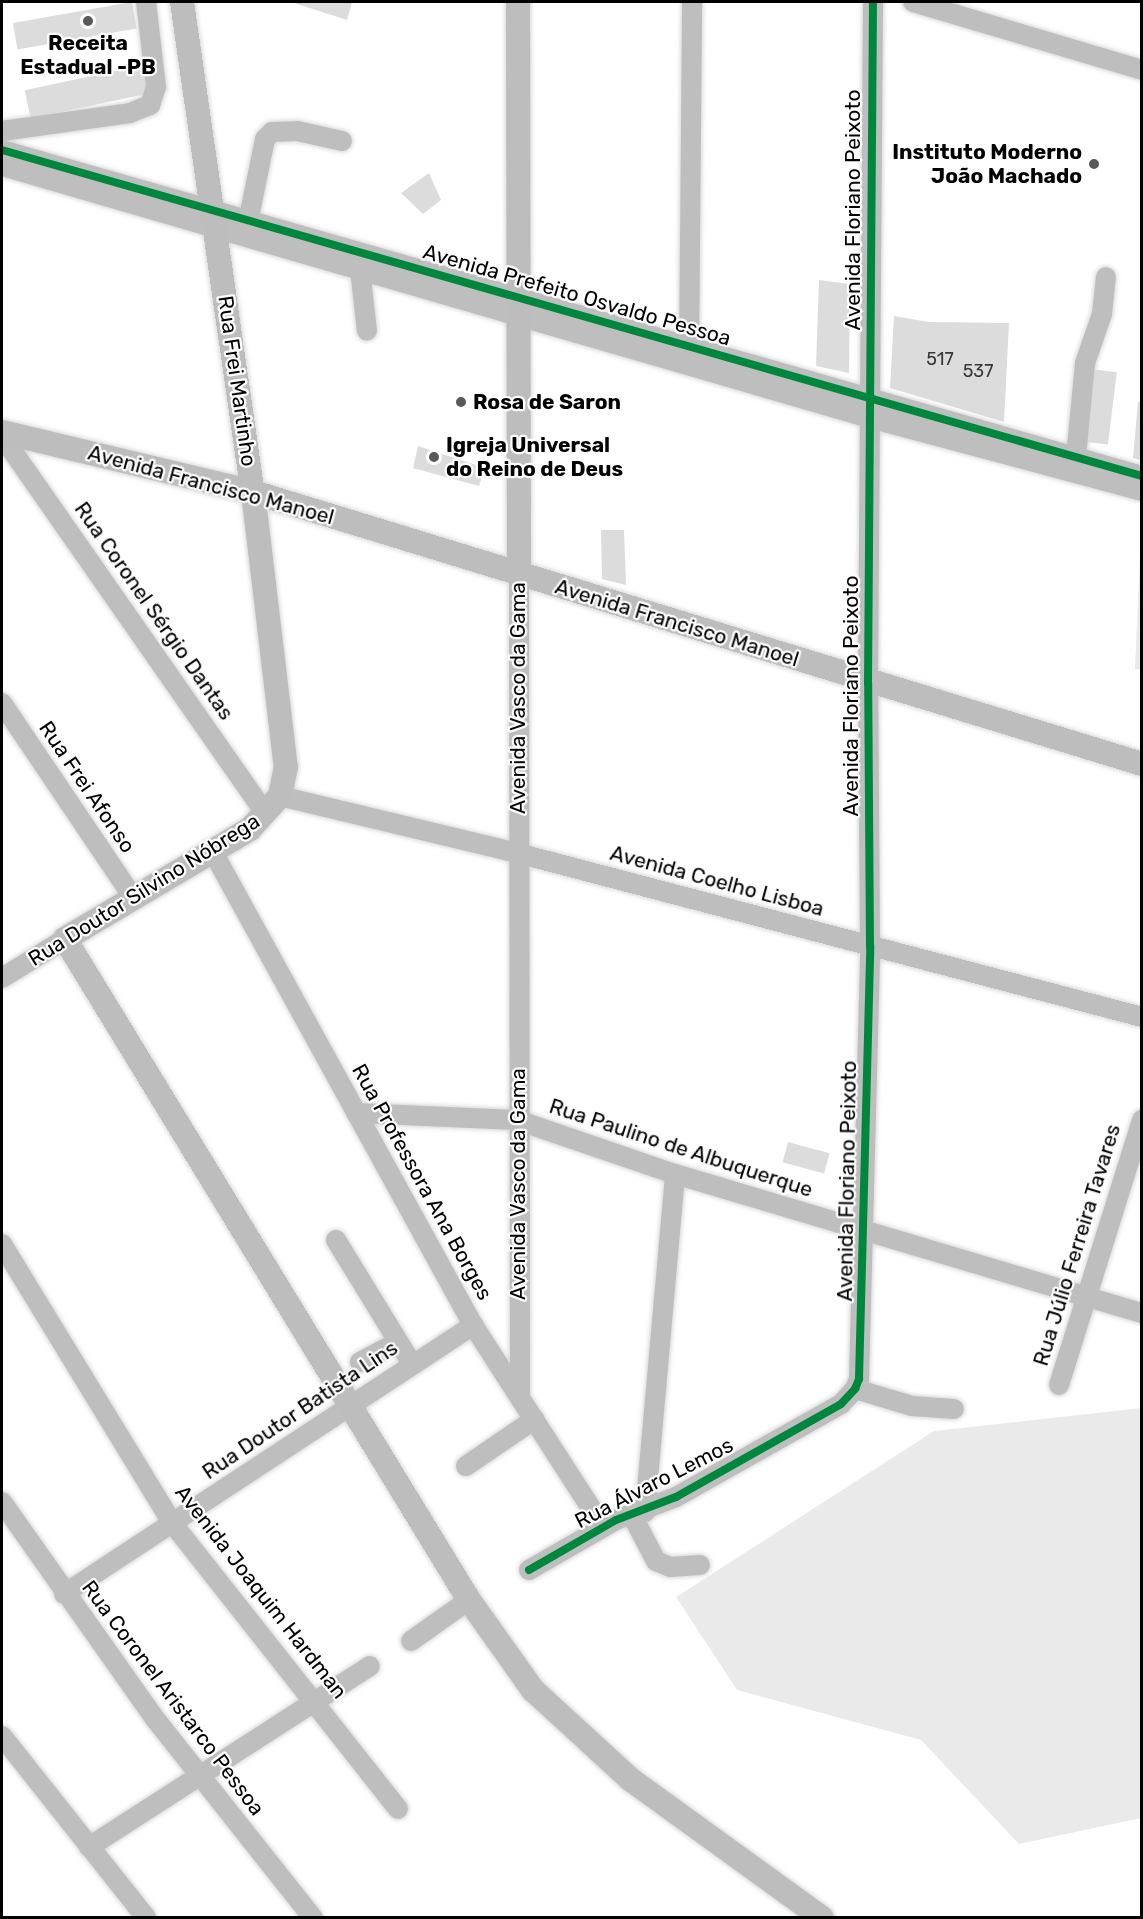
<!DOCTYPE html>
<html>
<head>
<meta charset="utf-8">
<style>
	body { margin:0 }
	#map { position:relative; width:1143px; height:1919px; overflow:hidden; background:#fff; font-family:Rubik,sans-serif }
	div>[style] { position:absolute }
	.green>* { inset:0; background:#eaeaea }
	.building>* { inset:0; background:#dcdcdc; transform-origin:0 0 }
	.roads { filter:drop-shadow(0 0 2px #dbdbdb) drop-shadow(0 0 2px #dbdbdb) }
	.minor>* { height:20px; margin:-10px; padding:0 10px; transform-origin:10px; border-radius:10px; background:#bebebe }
	.major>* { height:24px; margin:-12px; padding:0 12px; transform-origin:12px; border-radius:12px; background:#bdbdbd }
	.cycleway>* { height:8px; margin:-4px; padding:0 4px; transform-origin:4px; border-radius:4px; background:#00873e }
	.dots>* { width:16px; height:16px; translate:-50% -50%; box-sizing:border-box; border:3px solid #fff; border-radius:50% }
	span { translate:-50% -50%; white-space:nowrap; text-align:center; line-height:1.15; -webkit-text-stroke:4.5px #fff; paint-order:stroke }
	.number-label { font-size:18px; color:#373737 }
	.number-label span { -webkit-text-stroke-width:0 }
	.poi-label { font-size:21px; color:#000; font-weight:700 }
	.right { translate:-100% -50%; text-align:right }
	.left { translate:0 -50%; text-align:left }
	.street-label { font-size:21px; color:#000 }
	.frame { position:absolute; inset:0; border:3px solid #000; pointer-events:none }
</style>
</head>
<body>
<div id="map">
	<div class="green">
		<i style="clip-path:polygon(1141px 531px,1141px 670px,1135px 669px)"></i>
		<i style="clip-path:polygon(1141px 1408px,1141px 1818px,1019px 1844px,921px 1740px,737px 1690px,676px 1597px,934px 1431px)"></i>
	</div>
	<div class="building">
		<i style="left:132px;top:2px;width:27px;height:121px;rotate:80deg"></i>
		<i style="clip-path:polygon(291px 2px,352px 2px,347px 20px)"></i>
		<i style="left:143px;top:65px;width:29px;height:121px;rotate:78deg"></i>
		<i style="clip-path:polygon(429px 173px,441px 200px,423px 214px,401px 193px)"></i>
		<i style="clip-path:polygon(819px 280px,850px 284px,849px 373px,816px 366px)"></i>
		<i style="clip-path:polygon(894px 316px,929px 322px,1009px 323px,1004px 422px,890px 388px)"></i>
		<i style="left:1091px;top:369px;width:26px;height:73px;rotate:7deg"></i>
		<i style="clip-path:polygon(1138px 402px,1142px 402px,1142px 461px,1133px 458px)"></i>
		<i style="clip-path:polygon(418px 446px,485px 468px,479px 486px,413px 468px)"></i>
		<i style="clip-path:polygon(601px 530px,624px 530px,626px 585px,602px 579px)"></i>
		<i style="left:788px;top:1142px;width:43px;height:21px;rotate:15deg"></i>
	</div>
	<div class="roads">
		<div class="minor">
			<i style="left:913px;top:2px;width:239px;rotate:16.5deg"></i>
			<i style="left:2px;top:131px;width:129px;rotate:-8deg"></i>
			<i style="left:130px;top:113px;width:22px;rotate:-22deg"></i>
			<i style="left:150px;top:105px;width:19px;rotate:-72deg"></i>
			<i style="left:156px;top:87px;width:86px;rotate:-96.7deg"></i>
			<i style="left:2px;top:150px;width:1186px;rotate:15.96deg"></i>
			<i style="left:2px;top:166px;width:904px;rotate:16.19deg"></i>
			<i style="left:870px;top:418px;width:282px;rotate:15deg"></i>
			<i style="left:248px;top:222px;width:85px;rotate:-78.4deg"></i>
			<i style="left:265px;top:139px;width:10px;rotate:-45deg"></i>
			<i style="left:272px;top:132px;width:25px;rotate:-2deg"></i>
			<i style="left:297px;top:131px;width:46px;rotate:12.5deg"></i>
			<i style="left:360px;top:269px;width:62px;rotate:83.6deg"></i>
			<i style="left:689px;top:357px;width:355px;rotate:-89.5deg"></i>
			<i style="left:2px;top:436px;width:461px;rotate:55.1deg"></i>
			<i style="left:1076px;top:457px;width:94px;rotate:-84.5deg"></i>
			<i style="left:1085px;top:363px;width:52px;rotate:-70.9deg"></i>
			<i style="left:1102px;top:314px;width:37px;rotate:-84deg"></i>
			<i style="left:519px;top:574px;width:821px;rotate:89.93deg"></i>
			<i style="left:2px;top:703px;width:234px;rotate:56deg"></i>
			<i style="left:280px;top:796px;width:244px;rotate:13.5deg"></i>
			<i style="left:517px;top:853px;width:646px;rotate:14.7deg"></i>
			<i style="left:213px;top:852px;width:540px;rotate:61.2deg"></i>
			<i style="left:473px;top:1325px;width:240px;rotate:57.2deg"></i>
			<i style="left:2px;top:978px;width:74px;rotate:-31.8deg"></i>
			<i style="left:356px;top:1113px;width:161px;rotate:2.5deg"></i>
			<i style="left:517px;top:1120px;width:167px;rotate:18.9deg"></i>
			<i style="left:675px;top:1174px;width:487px;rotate:16.6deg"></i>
			<i style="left:336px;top:1240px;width:145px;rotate:58.5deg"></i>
			<i style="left:2px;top:1244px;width:328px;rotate:58.6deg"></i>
			<i style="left:173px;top:1524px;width:363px;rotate:51.7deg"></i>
			<i style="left:360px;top:1362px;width:43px;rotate:-27.8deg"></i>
			<i style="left:1059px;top:1385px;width:278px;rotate:-72.6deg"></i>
			<i style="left:855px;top:1389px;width:59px;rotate:16.6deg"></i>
			<i style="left:912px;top:1406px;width:42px;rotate:4.1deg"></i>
			<i style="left:466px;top:1466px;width:83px;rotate:-34.3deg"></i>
			<i style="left:2px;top:1502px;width:267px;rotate:54.8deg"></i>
			<i style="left:156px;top:1720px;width:253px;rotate:51.6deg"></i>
			<i style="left:645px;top:1512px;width:339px;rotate:-84.9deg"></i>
			<i style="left:632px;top:1515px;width:52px;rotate:62.4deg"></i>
			<i style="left:656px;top:1561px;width:15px;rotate:23deg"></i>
			<i style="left:670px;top:1567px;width:30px;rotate:-4deg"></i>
			<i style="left:529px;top:1570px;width:100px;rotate:-29.9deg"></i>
			<i style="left:616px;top:1520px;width:64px;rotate:-21deg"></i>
			<i style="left:676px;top:1497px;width:189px;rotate:-29.4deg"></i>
			<i style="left:841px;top:1404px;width:21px;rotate:-47deg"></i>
			<i style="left:855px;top:1389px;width:11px;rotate:-68deg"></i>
			<i style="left:859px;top:1379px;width:433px;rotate:-88.5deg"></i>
			<i style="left:870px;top:946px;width:263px;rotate:-90.4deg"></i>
			<i style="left:868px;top:683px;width:681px;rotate:-89.58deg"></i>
			<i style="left:64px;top:1594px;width:490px;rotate:-33.3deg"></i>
			<i style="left:411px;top:1641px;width:71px;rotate:-35.3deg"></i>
			<i style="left:2px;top:1736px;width:232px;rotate:51.6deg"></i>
			<i style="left:89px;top:1847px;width:334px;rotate:-32.8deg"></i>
		</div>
		<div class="major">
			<i style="left:182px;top:2px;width:495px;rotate:81.8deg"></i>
			<i style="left:253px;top:492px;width:277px;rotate:83.2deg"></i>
			<i style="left:286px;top:767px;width:30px;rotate:102deg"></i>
			<i style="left:280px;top:796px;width:45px;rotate:132.3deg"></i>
			<i style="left:250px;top:829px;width:215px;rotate:149.3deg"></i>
			<i style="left:65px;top:939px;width:775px;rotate:58.57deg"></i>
			<i style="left:469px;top:1600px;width:110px;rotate:54.6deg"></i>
			<i style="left:533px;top:1690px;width:132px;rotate:42.5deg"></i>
			<i style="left:630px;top:1779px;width:237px;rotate:35.9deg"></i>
			<i style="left:518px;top:2px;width:572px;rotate:89.9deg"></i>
			<i style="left:2px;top:432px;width:258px;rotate:13.4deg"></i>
			<i style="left:253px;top:492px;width:930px;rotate:17.01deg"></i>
		</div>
	</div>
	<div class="cycleway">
		<i style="left:2px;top:150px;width:1186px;rotate:15.96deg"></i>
		<i style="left:529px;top:1570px;width:100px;rotate:-29.9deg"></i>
		<i style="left:616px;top:1520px;width:64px;rotate:-21deg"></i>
		<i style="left:676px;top:1497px;width:189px;rotate:-29.4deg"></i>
		<i style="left:841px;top:1404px;width:21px;rotate:-47deg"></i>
		<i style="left:855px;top:1389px;width:11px;rotate:-68deg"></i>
		<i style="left:859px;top:1379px;width:433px;rotate:-88.5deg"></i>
		<i style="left:870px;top:946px;width:263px;rotate:-90.4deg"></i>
		<i style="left:868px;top:683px;width:681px;rotate:-89.58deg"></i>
	</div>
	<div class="dots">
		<i style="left:88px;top:21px;background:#595959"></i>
		<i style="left:1094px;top:164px;background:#595959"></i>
		<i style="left:461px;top:402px;background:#595959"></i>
		<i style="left:434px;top:457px;background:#595959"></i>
	</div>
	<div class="number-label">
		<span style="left:940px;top:359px">517</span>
		<span style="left:978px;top:371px">537</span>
	</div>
	<div class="poi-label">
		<span style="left:88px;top:55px">Receita<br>Estadual -PB</span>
		<span class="right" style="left:1082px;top:164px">Instituto Moderno<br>João Machado</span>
		<span class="left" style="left:473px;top:402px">Rosa de Saron</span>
		<span class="left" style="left:446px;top:457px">Igreja Universal<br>do Reino de Deus</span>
	</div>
	<div class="street-label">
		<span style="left:853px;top:210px;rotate:-90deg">Avenida Floriano Peixoto</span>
		<span style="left:577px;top:295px;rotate:16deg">Avenida Prefeito Osvaldo Pessoa</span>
		<span style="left:237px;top:381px;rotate:82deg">Rua Frei Martinho</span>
		<span style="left:211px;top:485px;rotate:15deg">Avenida Francisco Manoel</span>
		<span style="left:154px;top:611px;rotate:55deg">Rua Coronel Sérgio Dantas</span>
		<span style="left:677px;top:623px;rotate:17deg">Avenida Francisco Manoel</span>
		<span style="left:851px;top:696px;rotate:-90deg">Avenida Floriano Peixoto</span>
		<span style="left:518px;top:698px;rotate:-90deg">Avenida Vasco da Gama</span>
		<span style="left:87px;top:787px;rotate:56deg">Rua Frei Afonso</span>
		<span style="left:717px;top:881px;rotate:15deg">Avenida Coelho Lisboa</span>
		<span style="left:144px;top:890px;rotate:-32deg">Rua Doutor Silvino Nóbrega</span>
		<span style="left:681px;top:1148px;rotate:18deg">Rua Paulino de Albuquerque</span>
		<span style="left:847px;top:1181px;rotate:-89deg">Avenida Floriano Peixoto</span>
		<span style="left:422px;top:1182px;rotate:61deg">Rua Professora Ana Borges</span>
		<span style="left:518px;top:1184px;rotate:-90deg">Avenida Vasco da Gama</span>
		<span style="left:1077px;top:1245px;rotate:-73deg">Rua Júlio Ferreira Tavares</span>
		<span style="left:300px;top:1410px;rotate:-34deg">Rua Doutor Batista Lins</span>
		<span style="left:654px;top:1483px;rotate:-27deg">Rua Álvaro Lemos</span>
		<span style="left:261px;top:1592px;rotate:52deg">Avenida Joaquim Hardman</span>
		<span style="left:173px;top:1698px;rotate:53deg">Rua Coronel Aristarco Pessoa</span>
	</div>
	<div class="frame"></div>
</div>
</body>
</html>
